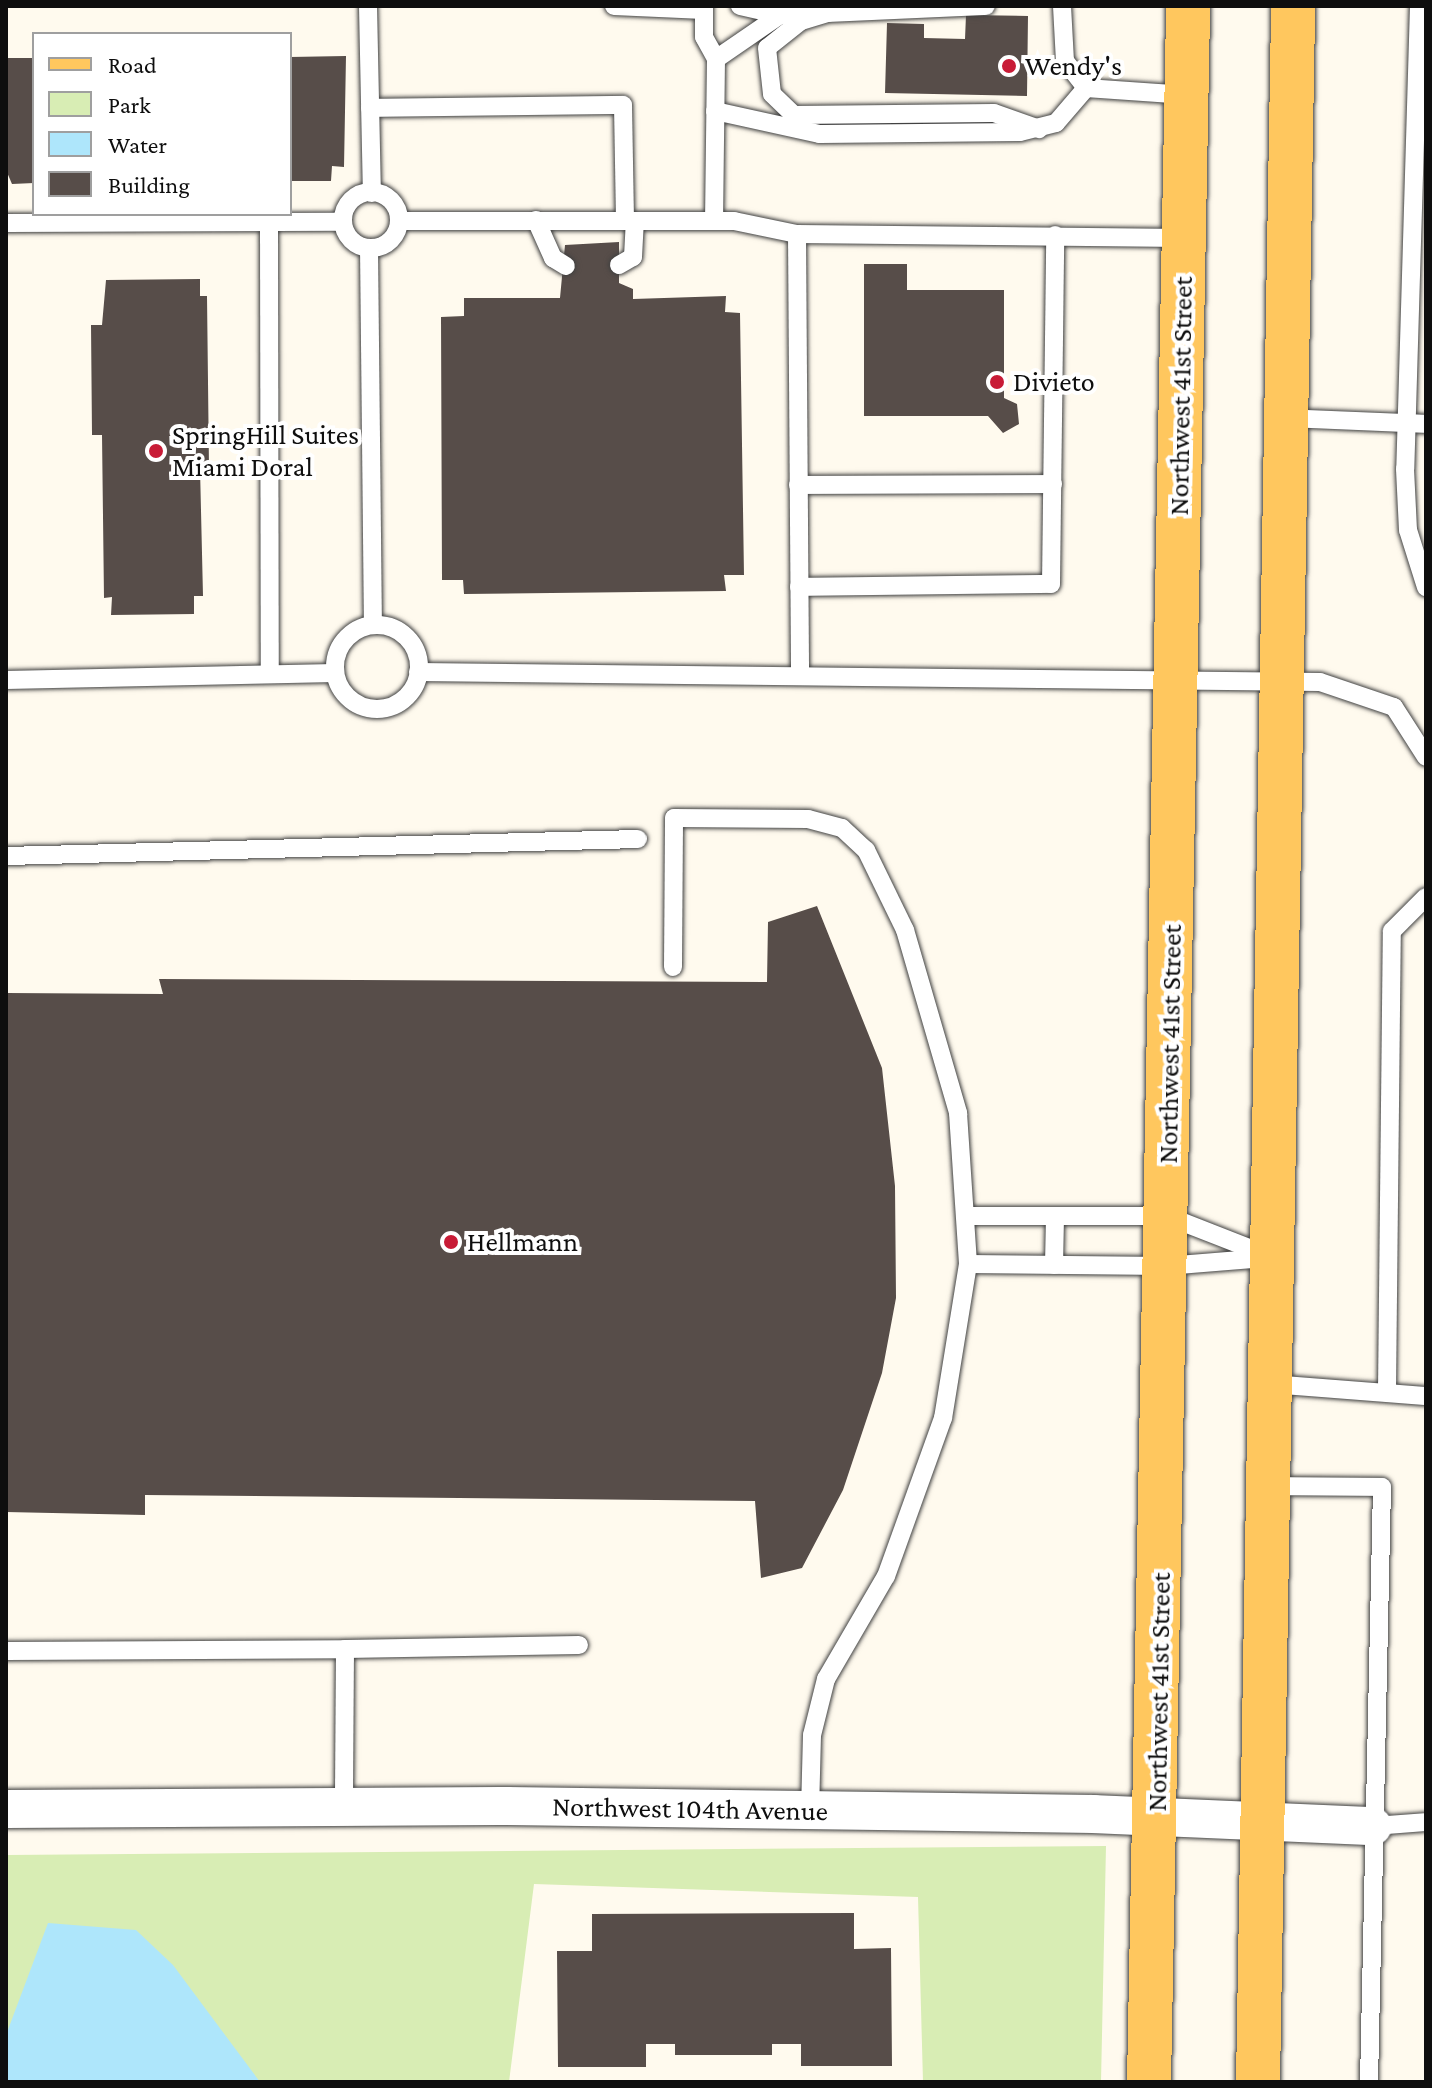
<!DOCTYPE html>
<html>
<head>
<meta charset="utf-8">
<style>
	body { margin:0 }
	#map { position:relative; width:1432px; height:2088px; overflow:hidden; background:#fffaee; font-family:"Crimson Pro",serif }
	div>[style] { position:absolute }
	.green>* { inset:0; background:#d8edb4 }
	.water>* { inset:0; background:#aee6fb }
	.building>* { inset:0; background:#574d49 }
	.roads { filter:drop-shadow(0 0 2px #414141) drop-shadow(0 0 2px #414141) }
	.lane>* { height:18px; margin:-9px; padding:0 9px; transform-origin:9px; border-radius:9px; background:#fff }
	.lane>.ring { margin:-9px; padding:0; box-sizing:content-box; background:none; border:18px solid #fff; border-radius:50% }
	.street>* { height:38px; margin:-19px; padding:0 19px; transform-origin:19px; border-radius:19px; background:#fff }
	.primary>* { height:44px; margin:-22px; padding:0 22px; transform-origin:22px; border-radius:22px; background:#ffc75e }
	.dots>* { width:22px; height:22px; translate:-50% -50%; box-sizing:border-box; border:4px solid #fff; border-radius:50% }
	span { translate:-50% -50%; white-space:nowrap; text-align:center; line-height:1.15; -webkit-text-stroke:8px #fff; paint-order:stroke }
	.poi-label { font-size:28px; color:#0e0e0e }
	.left { translate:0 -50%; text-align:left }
	.street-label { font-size:28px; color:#0e0e0e }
	.frame { position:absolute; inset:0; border:8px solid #0e0e0e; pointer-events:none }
	.legend { position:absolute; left:32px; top:32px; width:260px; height:184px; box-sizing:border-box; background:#fff; border:2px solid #9f9f9f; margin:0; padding:10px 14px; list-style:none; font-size:24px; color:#0e0e0e }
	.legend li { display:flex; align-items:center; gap:16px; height:40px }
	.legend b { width:40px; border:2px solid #9f9f9f }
</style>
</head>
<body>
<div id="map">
	<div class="green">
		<i style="clip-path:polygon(1106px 1846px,1101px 2082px,923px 2082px,918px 1897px,534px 1884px,509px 2082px,6px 2082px,6px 1855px)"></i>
	</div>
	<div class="water">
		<i style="clip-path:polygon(48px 1923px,136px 1930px,173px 1965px,260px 2082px,6px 2082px,6px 2035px)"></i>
	</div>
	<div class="building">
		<i style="clip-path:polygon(966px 15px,1028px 16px,1027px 96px,885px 93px,887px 23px,924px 24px,924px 38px,965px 39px)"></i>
		<i style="clip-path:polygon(346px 56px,344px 167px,332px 166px,331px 181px,290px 181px,290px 57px)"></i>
		<i style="clip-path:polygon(6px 58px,34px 58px,34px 183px,12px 184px,6px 170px)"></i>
		<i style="clip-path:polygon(619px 242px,619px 283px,633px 289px,633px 299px,726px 296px,725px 312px,740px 313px,744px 575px,724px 575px,726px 591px,464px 594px,463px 580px,442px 580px,441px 317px,464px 316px,464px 298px,560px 298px,565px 245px)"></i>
		<i style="clip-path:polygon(864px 264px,907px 264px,907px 290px,1004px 290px,1004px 398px,1017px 404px,1019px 424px,1003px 433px,988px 416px,864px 416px)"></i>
		<i style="clip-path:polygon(200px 279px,200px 296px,207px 296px,209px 468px,200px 468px,203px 596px,194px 596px,194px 614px,111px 615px,112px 597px,104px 598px,102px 435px,92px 435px,91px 325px,102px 325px,106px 280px)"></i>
		<i style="clip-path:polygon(817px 906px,882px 1068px,895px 1186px,896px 1298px,882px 1373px,843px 1490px,802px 1568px,761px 1578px,755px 1501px,145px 1495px,145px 1515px,6px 1512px,6px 993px,163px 994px,159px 979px,767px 982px,768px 922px)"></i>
		<i style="clip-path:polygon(854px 1913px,854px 1949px,891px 1948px,892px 2066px,801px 2066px,801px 2044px,772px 2044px,772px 2055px,675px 2055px,675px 2044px,646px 2044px,646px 2067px,558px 2067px,557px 1951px,592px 1951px,592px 1914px)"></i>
	</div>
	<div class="roads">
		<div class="lane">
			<i style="left:368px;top:6px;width:187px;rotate:88.8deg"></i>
			<i style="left:614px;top:6px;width:90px;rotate:2.5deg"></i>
			<i style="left:704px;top:6px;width:31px;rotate:90deg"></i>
			<i style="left:704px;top:37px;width:25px;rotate:61deg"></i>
			<i style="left:716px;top:59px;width:162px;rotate:90.7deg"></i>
			<i style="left:740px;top:6px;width:41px;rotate:12.7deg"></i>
			<i style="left:1062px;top:6px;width:55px;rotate:86.9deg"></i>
			<i style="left:1065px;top:61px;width:34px;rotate:52deg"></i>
			<i style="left:1086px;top:88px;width:101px;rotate:4deg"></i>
			<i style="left:1419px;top:6px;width:463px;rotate:91.7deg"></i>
			<i style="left:1405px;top:469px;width:61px;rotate:87.2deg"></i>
			<i style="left:1408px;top:530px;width:60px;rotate:72.5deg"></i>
			<i style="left:841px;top:9px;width:42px;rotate:163.3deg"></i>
			<i style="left:801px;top:21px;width:43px;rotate:141.5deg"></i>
			<i style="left:767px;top:48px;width:46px;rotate:83.8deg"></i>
			<i style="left:772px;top:94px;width:30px;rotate:44deg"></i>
			<i style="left:794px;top:115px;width:200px;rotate:-0.6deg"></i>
			<i style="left:994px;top:113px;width:48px;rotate:19.6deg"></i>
			<i style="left:716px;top:59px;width:78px;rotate:-34.5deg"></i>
			<i style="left:780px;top:15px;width:206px;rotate:-2.5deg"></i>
			<i style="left:370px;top:108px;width:253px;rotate:-0.7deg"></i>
			<i style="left:623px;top:105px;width:116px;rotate:89deg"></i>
			<i style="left:715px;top:111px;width:107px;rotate:12.4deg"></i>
			<i style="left:820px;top:134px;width:200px;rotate:-0.6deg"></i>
			<i style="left:1020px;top:132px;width:37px;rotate:-14deg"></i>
			<i style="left:1056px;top:123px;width:46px;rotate:-49.4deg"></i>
			<i class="ring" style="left:343px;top:192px;width:38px;height:38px"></i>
			<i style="left:536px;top:220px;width:42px;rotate:65.9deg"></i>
			<i style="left:553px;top:258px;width:15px;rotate:32deg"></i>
			<i style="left:399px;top:221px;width:335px"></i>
			<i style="left:734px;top:221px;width:64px;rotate:11.7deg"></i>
			<i style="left:797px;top:234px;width:387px;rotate:0.6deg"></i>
			<i style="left:6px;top:223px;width:337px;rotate:-0.2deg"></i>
			<i style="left:269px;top:223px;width:451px;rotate:89.9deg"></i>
			<i style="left:797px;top:234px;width:442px;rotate:89.6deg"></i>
			<i style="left:369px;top:248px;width:377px;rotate:89.4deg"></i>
			<i style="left:619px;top:265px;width:16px;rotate:-30deg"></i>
			<i style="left:633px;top:257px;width:36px;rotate:-87deg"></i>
			<i style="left:1285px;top:418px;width:141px;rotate:2.4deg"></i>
			<i style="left:798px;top:485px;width:255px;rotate:-0.2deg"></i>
			<i style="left:799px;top:587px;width:252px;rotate:-0.7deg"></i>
			<i style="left:1051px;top:584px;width:349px;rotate:-89.3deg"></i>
			<i class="ring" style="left:335px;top:625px;width:66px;height:66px"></i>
			<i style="left:418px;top:672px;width:902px;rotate:0.64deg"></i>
			<i style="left:1320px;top:682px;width:78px;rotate:18.7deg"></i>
			<i style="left:1394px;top:707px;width:59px;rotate:57.4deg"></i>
			<i style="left:6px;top:680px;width:329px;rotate:-1.2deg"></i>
			<i style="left:6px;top:856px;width:632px;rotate:-1.54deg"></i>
			<i style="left:673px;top:967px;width:149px;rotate:-89.6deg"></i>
			<i style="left:674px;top:818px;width:134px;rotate:0.4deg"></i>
			<i style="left:808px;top:819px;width:35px;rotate:15deg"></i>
			<i style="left:842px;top:828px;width:33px;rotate:43deg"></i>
			<i style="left:866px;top:850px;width:89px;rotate:64deg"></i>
			<i style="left:905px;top:930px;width:191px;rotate:73.8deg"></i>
			<i style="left:958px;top:1113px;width:151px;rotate:86.2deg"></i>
			<i style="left:968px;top:1264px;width:156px;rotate:99.2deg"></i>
			<i style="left:943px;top:1418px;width:168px;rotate:109.8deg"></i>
			<i style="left:886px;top:1576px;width:119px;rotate:120.2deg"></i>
			<i style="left:826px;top:1679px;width:58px;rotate:104deg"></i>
			<i style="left:812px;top:1735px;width:75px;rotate:91.5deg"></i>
			<i style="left:968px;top:1216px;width:199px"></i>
			<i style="left:1167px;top:1216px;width:113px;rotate:21.3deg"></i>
			<i style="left:968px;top:1264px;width:198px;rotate:0.6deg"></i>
			<i style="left:1166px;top:1266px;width:99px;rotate:-4.6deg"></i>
			<i style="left:1054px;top:1265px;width:49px;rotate:-88.8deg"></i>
			<i style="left:1270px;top:1384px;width:156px;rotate:4.4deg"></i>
			<i style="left:1387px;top:1391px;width:460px;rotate:-89.4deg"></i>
			<i style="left:1392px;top:931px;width:48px;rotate:-45deg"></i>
			<i style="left:1268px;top:1486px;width:114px;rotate:0.5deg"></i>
			<i style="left:1382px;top:1487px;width:595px;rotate:91.25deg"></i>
			<i style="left:345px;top:1649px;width:234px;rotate:-1deg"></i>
			<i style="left:6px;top:1651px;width:339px;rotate:-0.3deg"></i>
			<i style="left:345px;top:1649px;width:158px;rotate:90.4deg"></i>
			<i style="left:1373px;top:1826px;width:53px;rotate:-4.3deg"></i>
		</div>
		<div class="street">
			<i style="left:6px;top:1809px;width:501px;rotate:-0.34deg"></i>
			<i style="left:507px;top:1806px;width:587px;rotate:0.78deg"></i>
			<i style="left:1094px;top:1814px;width:279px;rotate:2.5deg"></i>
		</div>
		<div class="primary">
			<i style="left:1149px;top:2082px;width:2076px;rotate:-88.92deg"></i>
			<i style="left:1258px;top:2082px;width:2076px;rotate:-89.03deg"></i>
		</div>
	</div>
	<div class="dots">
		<i style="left:1009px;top:66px;background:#c81b36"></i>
		<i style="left:997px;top:382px;background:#c81b36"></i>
		<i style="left:156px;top:451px;background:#c81b36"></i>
		<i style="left:451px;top:1242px;background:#c81b36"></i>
	</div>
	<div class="poi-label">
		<span class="left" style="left:1025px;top:66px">Wendy's</span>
		<span class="left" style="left:1013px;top:382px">Divieto</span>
		<span class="left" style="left:172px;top:451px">SpringHill Suites<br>Miami Doral</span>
		<span class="left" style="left:467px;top:1242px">Hellmann</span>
	</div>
	<div class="street-label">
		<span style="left:1181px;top:396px;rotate:-89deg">Northwest 41st Street</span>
		<span style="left:1170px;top:1044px;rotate:-89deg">Northwest 41st Street</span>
		<span style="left:1159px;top:1692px;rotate:-89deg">Northwest 41st Street</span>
		<span style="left:690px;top:1809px;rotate:1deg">Northwest 104th Avenue</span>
	</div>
	<div class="frame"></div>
	<ul class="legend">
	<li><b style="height:10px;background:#ffc75e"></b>Road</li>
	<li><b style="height:22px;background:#d8edb4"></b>Park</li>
	<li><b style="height:22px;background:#aee6fb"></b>Water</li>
	<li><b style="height:22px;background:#574d49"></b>Building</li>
	</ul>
</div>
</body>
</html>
